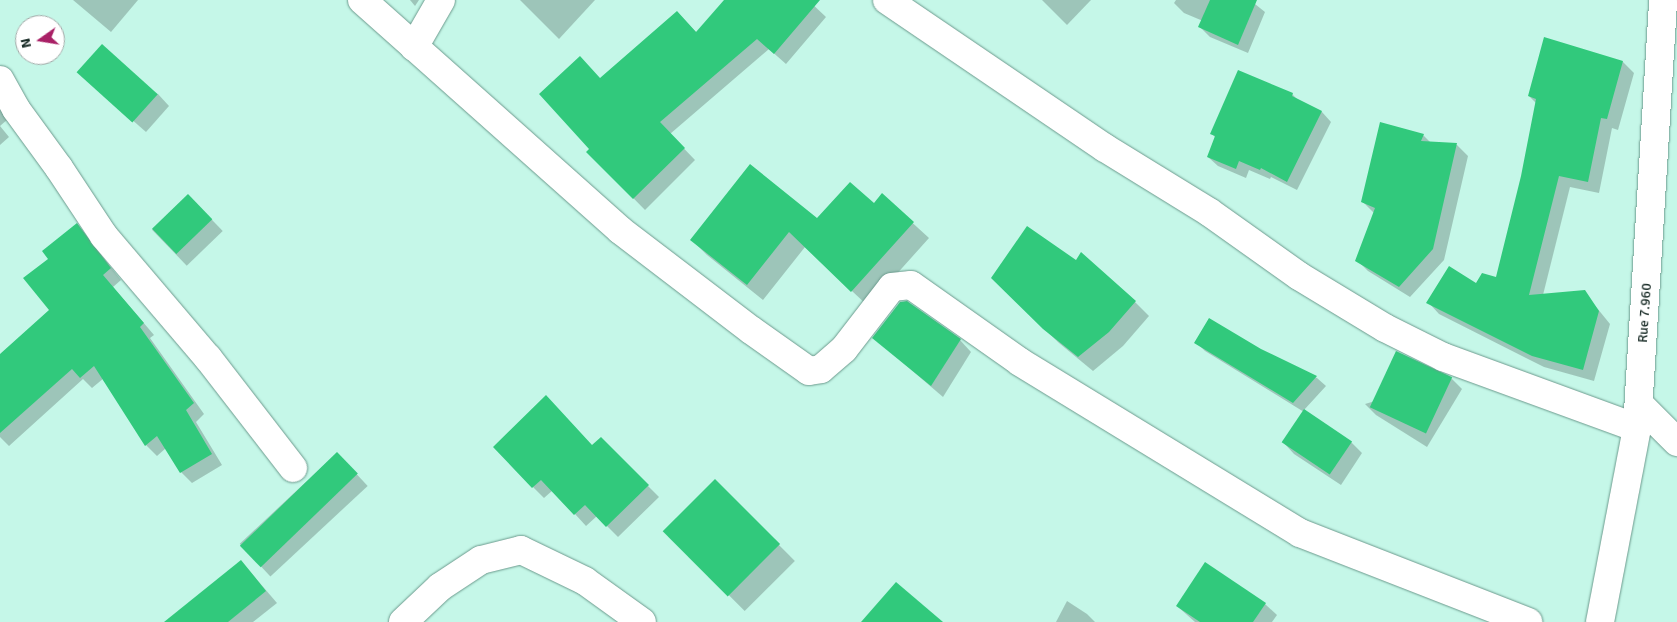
<!DOCTYPE html>
<html>
<head>
<meta charset="utf-8">
<style>
	body { margin:0 }
	#map { position:relative; width:1677px; height:622px; overflow:hidden; background:#c5f7e8; font-family:Signika,sans-serif }
	div>[style] { position:absolute }
	.shadow>* { inset:0; background:#0003; transform-origin:0 0 }
	.building>* { inset:0; background:#31c97c; transform-origin:0 0 }
	.roads { filter:drop-shadow(0 0 1px #6c9a8d) drop-shadow(0 0 1px #6c9a8d) }
	.street>* { height:28px; margin:-14px; padding:0 14px; transform-origin:14px; border-radius:14px; background:#fff }
	span { translate:-50% -50%; white-space:nowrap; text-align:center; line-height:1.15; -webkit-text-stroke:4px #fff; paint-order:stroke }
	.street-label { font-size:14px; color:#172a25 }
	.north { position:absolute; left:15px; top:15px; width:50px; height:50px; box-sizing:border-box; background:#fff; border:1px solid #a2aaa8; border-radius:50%; rotate:257deg; font-size:14px; font-weight:700; line-height:20px; text-align:center; color:#172a25 }
	.north::after { content:''; display:block; margin:auto; width:18px; height:22px; background:#a92066; clip-path:polygon(50% 0,100% 100%,50% 72%,0 100%) }
</style>
</head>
<body>
<div id="map">
	<div class="shadow">
		<i style="clip-path:polygon(73px 0,138px 0,111px 32px)"></i>
		<i style="clip-path:polygon(410px 0,419px 0,415px 6px)"></i>
		<i style="clip-path:polygon(520px 0,595px 0,559px 39px)"></i>
		<i style="clip-path:polygon(725px 0,808px 0,826px 17px,786px 64px,769px 49px,670px 134px,695px 160px,645px 210px,588px 152px,591px 149px,601px 79px,677px 12px,697px 33px)"></i>
		<i style="clip-path:polygon(1042px 0,1091px 0,1067px 25px)"></i>
		<i style="clip-path:polygon(1176px 0,1250px 0,1265px 12px,1248px 53px,1210px 37px,1200px 27px,1203px 21px,1184px 13px,1174px 3px)"></i>
		<i style="clip-path:polygon(1623px 62px,1634px 73px,1618px 130px,1612px 128px,1599px 193px,1570px 187px,1543px 295px,1584px 292px,1610px 324px,1594px 381px,1544px 367px,1439px 314px,1428px 302px,1497px 278px,1522px 176px,1536px 103px,1529px 96px)"></i>
		<i style="clip-path:polygon(90px 83px,158px 94px,169px 106px,146px 132px)"></i>
		<i style="clip-path:polygon(1292px 94px,1298px 100px,1322px 112px,1331px 122px,1297px 190px,1271px 177px,1270px 179px,1249px 170px,1246px 178px,1218px 166px,1208px 157px,1216px 138px,1212px 134px)"></i>
		<i style="clip-path:polygon(0 105px,8px 119px,0 126px,9px 137px,0 145px)"></i>
		<i style="clip-path:polygon(1423px 135px,1431px 143px,1457px 145px,1468px 156px,1444px 260px,1410px 297px,1368px 271px,1357px 260px,1374px 213px,1362px 201px)"></i>
		<i style="left:188px;top:195px;width:50px;height:50px;rotate:46deg"></i>
		<i style="clip-path:polygon(882px 195px,929px 238px,868px 306px,805px 247px,763px 300px,707px 255px,692px 240px,817px 220px,874px 204px)"></i>
		<i style="clip-path:polygon(77px 225px,121px 280px,113px 287px,154px 335px,150px 338px,204px 414px,196px 422px,222px 465px,192px 483px,181px 472px,166px 448px,157px 456px,146px 445px,104px 378px,92px 388px,83px 379px,9px 446px,0 437px,0 355px,50px 310px,50px 259px)"></i>
		<i style="clip-path:polygon(1007px 293px,1135px 302px,1149px 316px,1123px 346px,1093px 371px,1059px 343px)"></i>
		<i style="clip-path:polygon(874px 338px,960px 340px,971px 352px,943px 397px)"></i>
		<i style="clip-path:polygon(1196px 342px,1260px 351px,1317px 378px,1326px 386px,1304px 410px,1351px 442px,1362px 453px,1341px 485px,1294px 454px,1283px 442px,1304px 412px,1205px 351px)"></i>
		<i style="clip-path:polygon(1451px 378px,1462px 389px,1427px 447px,1376px 415px,1365px 404px)"></i>
		<i style="clip-path:polygon(557px 408px,593px 447px,601px 439px,659px 497px,618px 537px,597px 516px,586px 526px,553px 490px,544px 498px,533px 487px)"></i>
		<i style="left:337px;top:453px;width:45px;height:133px;rotate:47deg"></i>
		<i style="left:715px;top:481px;width:113px;height:71px;rotate:45deg"></i>
		<i style="clip-path:polygon(241px 561px,277px 603px,253px 622px,191px 622px)"></i>
		<i style="clip-path:polygon(1067px 601px,1087px 614px,1095px 622px,1056px 622px)"></i>
		<i style="clip-path:polygon(1265px 604px,1277px 615px,1272px 622px,1195px 622px,1177px 606px)"></i>
	</div>
	<div class="building">
		<i style="clip-path:polygon(724px 0,820px 0,774px 54px,757px 39px,660px 122px,685px 148px,633px 199px,586px 152px,589px 149px,539px 94px,580px 56px,600px 78px,677px 11px,696px 32px)"></i>
		<i style="clip-path:polygon(1210px 0,1257px 0,1238px 45px,1198px 27px)"></i>
		<i style="clip-path:polygon(1544px 37px,1623px 61px,1607px 119px,1601px 118px,1588px 182px,1559px 176px,1529px 295px,1585px 290px,1599px 311px,1583px 370px,1532px 356px,1426px 303px,1449px 266px,1476px 283px,1482px 273px,1496px 277px,1521px 176px,1536px 99px,1528px 96px)"></i>
		<i style="left:102px;top:44px;width:75px;height:38px;rotate:42deg"></i>
		<i style="clip-path:polygon(1238px 70px,1293px 93px,1292px 96px,1322px 111px,1287px 182px,1261px 168px,1260px 170px,1239px 161px,1236px 169px,1207px 157px,1215px 136px,1210px 134px)"></i>
		<i style="clip-path:polygon(1380px 122px,1424px 134px,1421px 141px,1457px 143px,1433px 249px,1399px 287px,1355px 261px,1375px 208px,1361px 202px)"></i>
		<i style="clip-path:polygon(750px 164px,817px 218px,850px 182px,874px 203px,882px 193px,914px 222px,851px 292px,789px 232px,747px 285px,690px 240px)"></i>
		<i style="left:188px;top:194px;width:35px;height:50px;rotate:46deg"></i>
		<i style="clip-path:polygon(77px 223px,111px 268px,103px 275px,144px 323px,140px 327px,194px 403px,186px 410px,212px 454px,180px 473px,157px 436px,145px 446px,94px 366px,80px 378px,72px 369px,0 433px,0 354px,49px 310px,23px 278px,48px 259px,42px 251px)"></i>
		<i style="clip-path:polygon(1027px 226px,1076px 260px,1081px 252px,1136px 301px,1109px 332px,1078px 357px,1043px 329px,991px 278px)"></i>
		<i style="clip-path:polygon(907px 301px,961px 339px,931px 386px,872px 338px,900px 302px)"></i>
		<i style="clip-path:polygon(1209px 318px,1261px 349px,1317px 376px,1293px 403px,1194px 343px)"></i>
		<i style="left:1396px;top:351px;width:62px;height:62px;rotate:25deg"></i>
		<i style="clip-path:polygon(546px 395px,592px 445px,601px 437px,649px 485px,606px 527px,585px 505px,574px 515px,541px 480px,532px 488px,493px 447px)"></i>
		<i style="left:1304px;top:409px;width:58px;height:40px;rotate:34deg"></i>
		<i style="left:337px;top:452px;width:30px;height:135px;rotate:46deg"></i>
		<i style="left:715px;top:479px;width:92px;height:74px;rotate:45deg"></i>
		<i style="clip-path:polygon(241px 560px,266px 591px,228px 622px,164px 622px)"></i>
		<i style="clip-path:polygon(1205px 562px,1266px 603px,1253px 622px,1200px 622px,1176px 606px)"></i>
		<i style="clip-path:polygon(896px 582px,943px 622px,861px 622px)"></i>
	</div>
	<div class="roads">
		<div class="street">
			<i style="left:362px;top:0;width:346px;rotate:41.7deg"></i>
			<i style="left:620px;top:230px;width:165px;rotate:37.4deg"></i>
			<i style="left:751px;top:330px;width:71px;rotate:35.3deg"></i>
			<i style="left:809px;top:371px;width:12px;rotate:-9deg"></i>
			<i style="left:821px;top:369px;width:30px;rotate:-41deg"></i>
			<i style="left:844px;top:349px;width:78px;rotate:-52.3deg"></i>
			<i style="left:892px;top:287px;width:19px;rotate:-6deg"></i>
			<i style="left:911px;top:285px;width:133px;rotate:35.2deg"></i>
			<i style="left:1020px;top:362px;width:328px;rotate:31.4deg"></i>
			<i style="left:1300px;top:533px;width:245px;rotate:21.3deg"></i>
			<i style="left:887px;top:0;width:263px;rotate:34.2deg"></i>
			<i style="left:1105px;top:148px;width:122px;rotate:31.6deg"></i>
			<i style="left:1209px;top:212px;width:110px;rotate:35.4deg"></i>
			<i style="left:1299px;top:276px;width:100px;rotate:31.2deg"></i>
			<i style="left:1385px;top:328px;width:65px;rotate:26.6deg"></i>
			<i style="left:1443px;top:357px;width:207px;rotate:20.1deg"></i>
			<i style="left:414px;top:47px;width:54px;rotate:-60.1deg"></i>
			<i style="left:0;top:80px;width:33px;rotate:61deg"></i>
			<i style="left:16px;top:109px;width:73px;rotate:53.9deg"></i>
			<i style="left:59px;top:168px;width:82px;rotate:56.5deg"></i>
			<i style="left:104px;top:236px;width:160px;rotate:49.6deg"></i>
			<i style="left:208px;top:358px;width:139px;rotate:52.3deg"></i>
			<i style="left:1639px;top:404px;width:54px;rotate:45deg"></i>
			<i style="left:403px;top:622px;width:51px;rotate:-43.4deg"></i>
			<i style="left:440px;top:587px;width:49px;rotate:-33.4deg"></i>
			<i style="left:481px;top:560px;width:41px;rotate:-14deg"></i>
			<i style="left:521px;top:550px;width:71px;rotate:25.8deg"></i>
			<i style="left:585px;top:581px;width:70px;rotate:35.7deg"></i>
			<i style="left:1600px;top:622px;width:197px;rotate:-79.2deg"></i>
			<i style="left:1637px;top:428px;width:429px;rotate:-86.5deg"></i>
		</div>
	</div>
	<div class="street-label">
		<span style="left:1645px;top:313px;rotate:-86deg">Rue 7.960</span>
	</div>
	<div class="north">N</div>
</div>
</body>
</html>
